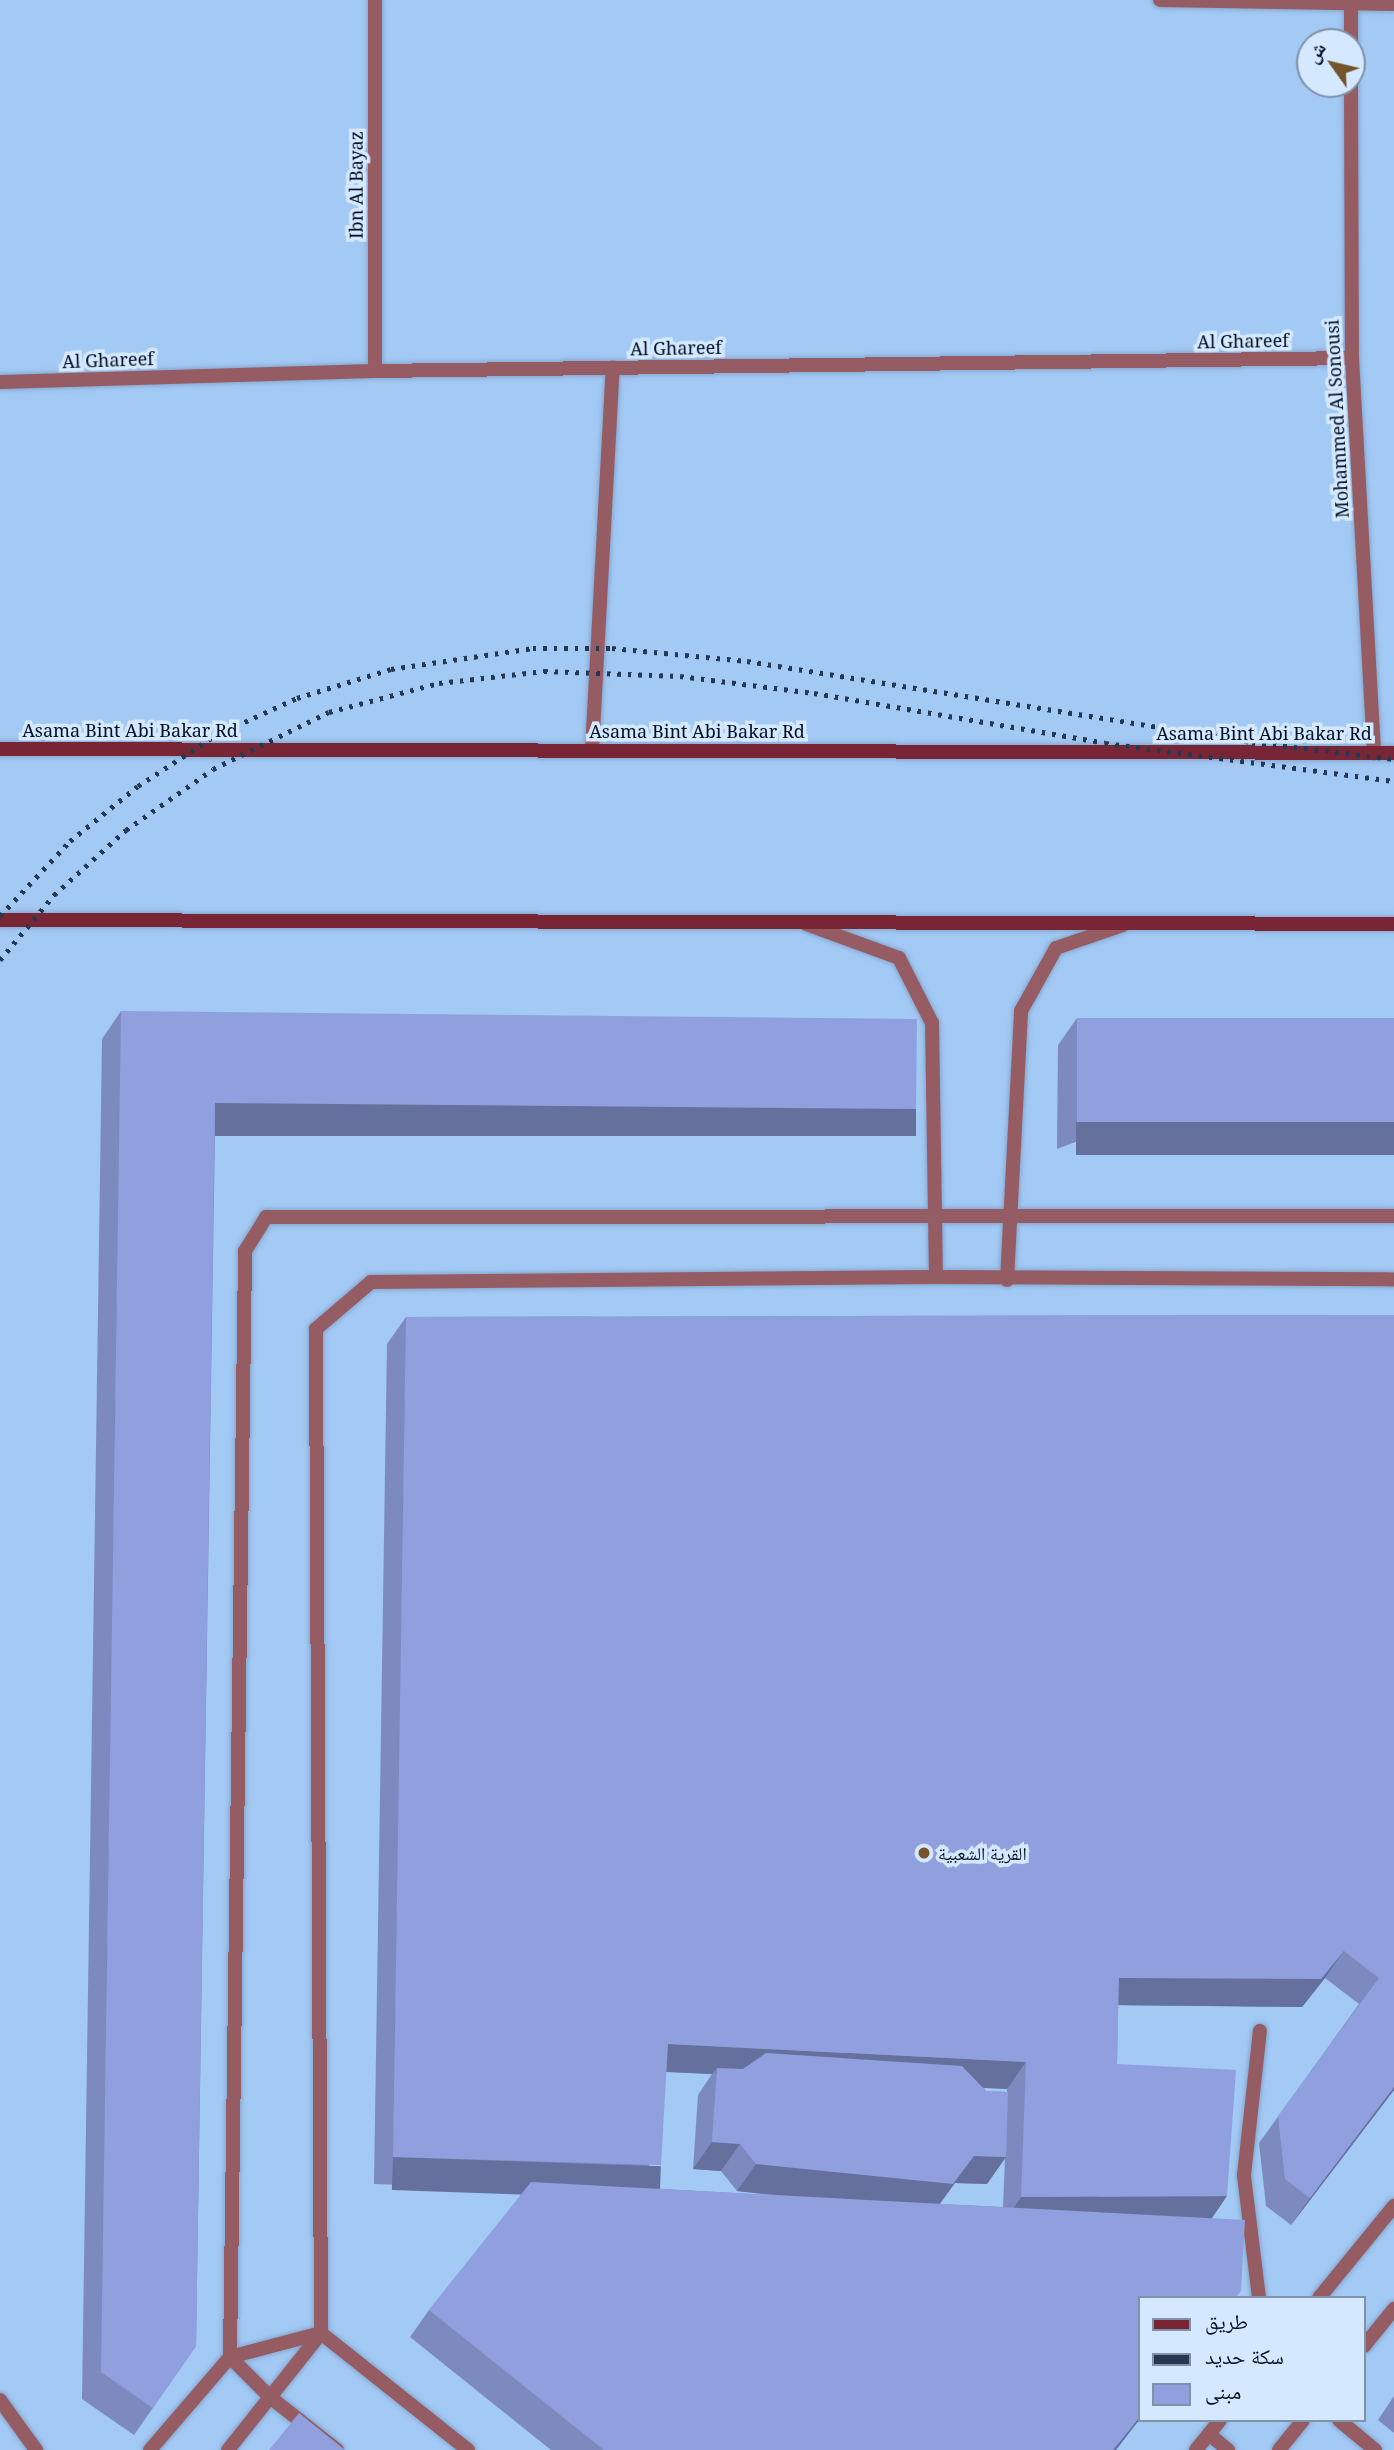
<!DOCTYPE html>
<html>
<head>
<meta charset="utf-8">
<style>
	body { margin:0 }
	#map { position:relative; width:1394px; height:2450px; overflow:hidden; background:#a3c9f5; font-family:"Noto Serif","Noto Naskh Arabic",serif }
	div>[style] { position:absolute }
	.roads { filter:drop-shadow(0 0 2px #86a8cf) drop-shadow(0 0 2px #86a8cf) }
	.service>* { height:14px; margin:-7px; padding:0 7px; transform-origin:7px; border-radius:7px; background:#965c63 }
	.minor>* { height:14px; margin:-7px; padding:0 7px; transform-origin:7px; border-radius:7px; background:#965c63 }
	.secondary>* { height:14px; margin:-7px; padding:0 7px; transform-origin:7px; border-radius:7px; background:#782535 }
	.rail>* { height:5px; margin-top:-2.5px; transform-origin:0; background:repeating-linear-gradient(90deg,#243851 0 3.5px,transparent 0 10.5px) }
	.wall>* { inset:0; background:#7c8ac0 }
	.shaded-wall>* { inset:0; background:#65709c; transform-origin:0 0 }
	.building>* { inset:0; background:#90a0df; transform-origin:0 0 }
	.dots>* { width:19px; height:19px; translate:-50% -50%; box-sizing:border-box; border:4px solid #d4e8ff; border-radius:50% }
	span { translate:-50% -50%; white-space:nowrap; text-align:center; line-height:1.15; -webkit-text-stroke:7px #d4e8ff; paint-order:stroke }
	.street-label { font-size:18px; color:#021124 }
	.poi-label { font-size:18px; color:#021124 }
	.left { translate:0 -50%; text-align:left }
	.legend { position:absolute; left:1138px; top:2296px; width:228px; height:126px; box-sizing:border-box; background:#d4e8ff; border:2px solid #8092a7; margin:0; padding:9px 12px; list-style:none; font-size:21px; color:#021124 }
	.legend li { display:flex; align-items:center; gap:14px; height:35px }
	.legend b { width:35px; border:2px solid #8092a7 }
	.north { position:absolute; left:1296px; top:28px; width:70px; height:70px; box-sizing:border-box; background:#d4e8ff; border:2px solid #8092a7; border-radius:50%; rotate:304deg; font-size:19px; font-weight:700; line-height:28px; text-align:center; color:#021124 }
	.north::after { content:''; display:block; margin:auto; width:24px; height:32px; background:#74542a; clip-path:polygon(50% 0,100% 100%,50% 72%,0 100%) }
</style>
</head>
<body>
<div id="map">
	<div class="roads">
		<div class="service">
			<i style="left:806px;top:924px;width:99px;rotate:20.1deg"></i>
			<i style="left:899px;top:958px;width:73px;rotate:63.1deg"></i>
			<i style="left:932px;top:1023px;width:254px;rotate:89.1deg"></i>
			<i style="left:1007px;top:1280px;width:269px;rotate:-87deg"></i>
			<i style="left:1021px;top:1011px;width:72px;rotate:-60.9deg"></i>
			<i style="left:1056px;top:948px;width:71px;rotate:-18.9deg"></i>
			<i style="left:1259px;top:2298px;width:124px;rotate:-97deg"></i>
			<i style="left:1244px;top:2175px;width:145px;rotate:-83.7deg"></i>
			<i style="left:1319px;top:2298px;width:119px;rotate:-50.8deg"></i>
			<i style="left:1364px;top:2346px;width:48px;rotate:-51deg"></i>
			<i style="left:1339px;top:2420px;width:47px;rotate:39.8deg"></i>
			<i style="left:1209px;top:2434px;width:25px;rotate:40deg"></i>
			<i style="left:150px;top:2450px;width:123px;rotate:-49.3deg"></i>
			<i style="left:230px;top:2357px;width:94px;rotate:-14.8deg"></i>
			<i style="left:228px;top:2450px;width:149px;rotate:-51.5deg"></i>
			<i style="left:337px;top:2450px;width:85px;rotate:-141.7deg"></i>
			<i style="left:270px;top:2397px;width:57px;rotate:-135deg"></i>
			<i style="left:230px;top:2357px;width:1106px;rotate:-89.22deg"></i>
			<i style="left:245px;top:1251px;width:40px;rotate:-58deg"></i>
			<i style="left:266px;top:1217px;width:1128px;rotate:-0.05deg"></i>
			<i style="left:468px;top:2450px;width:188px;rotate:-141.5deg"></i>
			<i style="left:321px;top:2333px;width:1004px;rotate:-90.29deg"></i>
			<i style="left:316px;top:1329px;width:72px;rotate:-40.5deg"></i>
			<i style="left:371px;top:1282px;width:565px;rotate:-0.51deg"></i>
			<i style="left:936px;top:1277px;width:458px;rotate:0.3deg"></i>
			<i style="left:1196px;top:2450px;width:38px;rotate:-51deg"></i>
			<i style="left:1279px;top:2450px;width:38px;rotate:-51deg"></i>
		</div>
		<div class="minor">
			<i style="left:1160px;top:0;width:234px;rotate:1deg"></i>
			<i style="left:1351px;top:0;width:42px;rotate:90deg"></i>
			<i style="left:1351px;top:84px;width:274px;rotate:89.8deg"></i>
			<i style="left:1352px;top:358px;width:396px;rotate:86.8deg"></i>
			<i style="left:375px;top:371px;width:371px;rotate:-90deg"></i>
			<i style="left:0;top:382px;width:375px;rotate:-1.7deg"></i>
			<i style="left:375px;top:371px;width:977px;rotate:-0.76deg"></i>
			<i style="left:592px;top:750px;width:383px;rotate:-86.9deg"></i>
			<i style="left:0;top:2400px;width:62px;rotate:54.2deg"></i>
		</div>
		<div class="secondary">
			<i style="left:0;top:749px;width:1394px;rotate:0.16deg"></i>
			<i style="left:0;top:920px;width:1394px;rotate:0.16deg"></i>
		</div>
	</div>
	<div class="rail">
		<i style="left:0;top:916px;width:103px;rotate:-47deg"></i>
		<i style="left:70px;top:841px;width:87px;rotate:-39deg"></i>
		<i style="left:138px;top:786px;width:93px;rotate:-33.2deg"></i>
		<i style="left:216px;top:735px;width:89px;rotate:-24.6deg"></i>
		<i style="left:297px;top:698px;width:98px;rotate:-17.1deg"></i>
		<i style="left:391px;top:669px;width:144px;rotate:-8.4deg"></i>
		<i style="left:533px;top:648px;width:79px"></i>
		<i style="left:612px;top:648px;width:136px;rotate:5.5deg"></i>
		<i style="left:747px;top:661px;width:511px;rotate:9.11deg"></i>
		<i style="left:1252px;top:742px;width:143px;rotate:6.8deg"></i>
		<i style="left:0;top:960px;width:85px;rotate:-50.3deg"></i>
		<i style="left:54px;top:895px;width:97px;rotate:-42.1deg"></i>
		<i style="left:126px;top:830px;width:106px;rotate:-35deg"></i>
		<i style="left:213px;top:769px;width:129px;rotate:-26.2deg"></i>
		<i style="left:329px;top:712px;width:114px;rotate:-14.8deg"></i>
		<i style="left:439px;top:683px;width:106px;rotate:-6.5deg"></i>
		<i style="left:544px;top:671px;width:136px;rotate:2.1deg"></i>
		<i style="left:680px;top:676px;width:135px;rotate:7.2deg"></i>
		<i style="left:814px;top:693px;width:295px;rotate:9.7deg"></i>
		<i style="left:1105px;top:743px;width:291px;rotate:7.5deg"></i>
	</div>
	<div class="wall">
		<i style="clip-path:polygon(121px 1011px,916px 1109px,897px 1136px,215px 1130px,196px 2346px,134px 2435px,82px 2399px,102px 1039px)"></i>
		<i style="clip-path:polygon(1077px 1018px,1394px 1020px,1057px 1149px,1058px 1045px)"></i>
		<i style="clip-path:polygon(evenodd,1394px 1315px,1394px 2090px,1291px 2225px,1266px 2206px,1259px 2143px,1359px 2004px,1325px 1978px,1302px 2007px,1118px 2005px,1117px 2064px,1212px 2218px,1116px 2450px,551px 2450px,410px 2337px,429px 2310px,526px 2189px,374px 2184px,387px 1344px,406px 1317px,1394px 1315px,666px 2072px,712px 2074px,698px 2095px,693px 2169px,721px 2171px,737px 2191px,769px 2195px,645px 2188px,666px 2072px,1394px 1315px,984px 2088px,1007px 2089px,1007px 2092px,986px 2091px,984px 2088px,1394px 1315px,1005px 2158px,1003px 2207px,940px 2204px,955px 2183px,987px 2184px,1005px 2158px)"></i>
		<i style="clip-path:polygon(1394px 2396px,1394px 2433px,1378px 2420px)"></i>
	</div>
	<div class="shaded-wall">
		<i style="left:215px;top:1103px;width:701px;height:33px"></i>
		<i style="left:1076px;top:1122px;width:318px;height:33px"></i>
		<i style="clip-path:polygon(1344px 1951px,1325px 1978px,1302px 2007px,1100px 2005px,1119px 1978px)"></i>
		<i style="clip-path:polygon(668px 2044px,1026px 2062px,1007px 2089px,716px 2074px,717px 2068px,712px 2074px,649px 2071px)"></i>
		<i style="clip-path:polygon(1394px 2087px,1394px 2090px,1291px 2225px,1310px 2198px)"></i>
		<i style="clip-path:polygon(712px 2142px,740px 2144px,721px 2171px,693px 2169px)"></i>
		<i style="clip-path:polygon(974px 2156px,1006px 2157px,987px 2184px,955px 2183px,934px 2211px,737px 2191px,756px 2164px)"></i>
		<i style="left:393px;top:2157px;width:268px;height:33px;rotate:2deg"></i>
		<i style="clip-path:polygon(1227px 2196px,1208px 2224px,1003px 2224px,1021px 2197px)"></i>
		<i style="clip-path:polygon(1140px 2416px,1140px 2419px,1116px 2450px,1113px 2450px)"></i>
	</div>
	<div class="building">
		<i style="clip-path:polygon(121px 1011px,917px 1019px,916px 1109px,215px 1103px,196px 2346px,153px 2408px,101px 2372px)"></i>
		<i style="left:1077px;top:1018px;width:317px;height:104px"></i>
		<i style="clip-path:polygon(1394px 1315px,1394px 2087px,1310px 2198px,1285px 2179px,1278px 2116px,1379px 1978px,1344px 1951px,1321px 1979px,1119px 1978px,1117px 2064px,1236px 2070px,1227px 2196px,1021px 2197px,1026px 2062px,668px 2044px,661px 2165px,393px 2157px,406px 1317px)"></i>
		<i style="clip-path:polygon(766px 2053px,962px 2066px,986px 2091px,1008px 2092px,1006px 2157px,974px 2156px,953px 2184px,756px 2164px,740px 2144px,712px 2142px,717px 2068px,743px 2069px)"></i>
		<i style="clip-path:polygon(531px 2182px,1245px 2220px,1241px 2291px,1235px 2298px,1140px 2298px,1140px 2416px,1113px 2450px,604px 2450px,429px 2310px)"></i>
		<i style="clip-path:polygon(299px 2413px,345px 2450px,269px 2450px)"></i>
	</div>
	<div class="dots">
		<i style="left:924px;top:1853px;background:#74542a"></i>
	</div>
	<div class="street-label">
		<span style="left:356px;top:185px;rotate:-90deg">Ibn Al Bayaz</span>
		<span style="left:1243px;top:341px;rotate:-1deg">Al Ghareef</span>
		<span style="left:676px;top:348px;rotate:-1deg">Al Ghareef</span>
		<span style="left:108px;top:360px;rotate:-2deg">Al Ghareef</span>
		<span style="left:1337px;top:419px;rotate:-93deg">Mohammed Al Sonousi</span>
		<span style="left:130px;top:730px">Asama Bint Abi Bakar Rd</span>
		<span style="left:697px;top:731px">Asama Bint Abi Bakar Rd</span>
		<span style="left:1264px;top:733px">Asama Bint Abi Bakar Rd</span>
	</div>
	<div class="poi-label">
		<span class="left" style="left:938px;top:1853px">القرية الشعبية</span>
	</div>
	<ul class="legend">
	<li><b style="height:9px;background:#782535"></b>طريق</li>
	<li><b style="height:9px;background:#243851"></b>سكة حديد</li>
	<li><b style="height:19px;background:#90a0df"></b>مبنى</li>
	</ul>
	<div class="north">ش</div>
</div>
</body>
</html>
